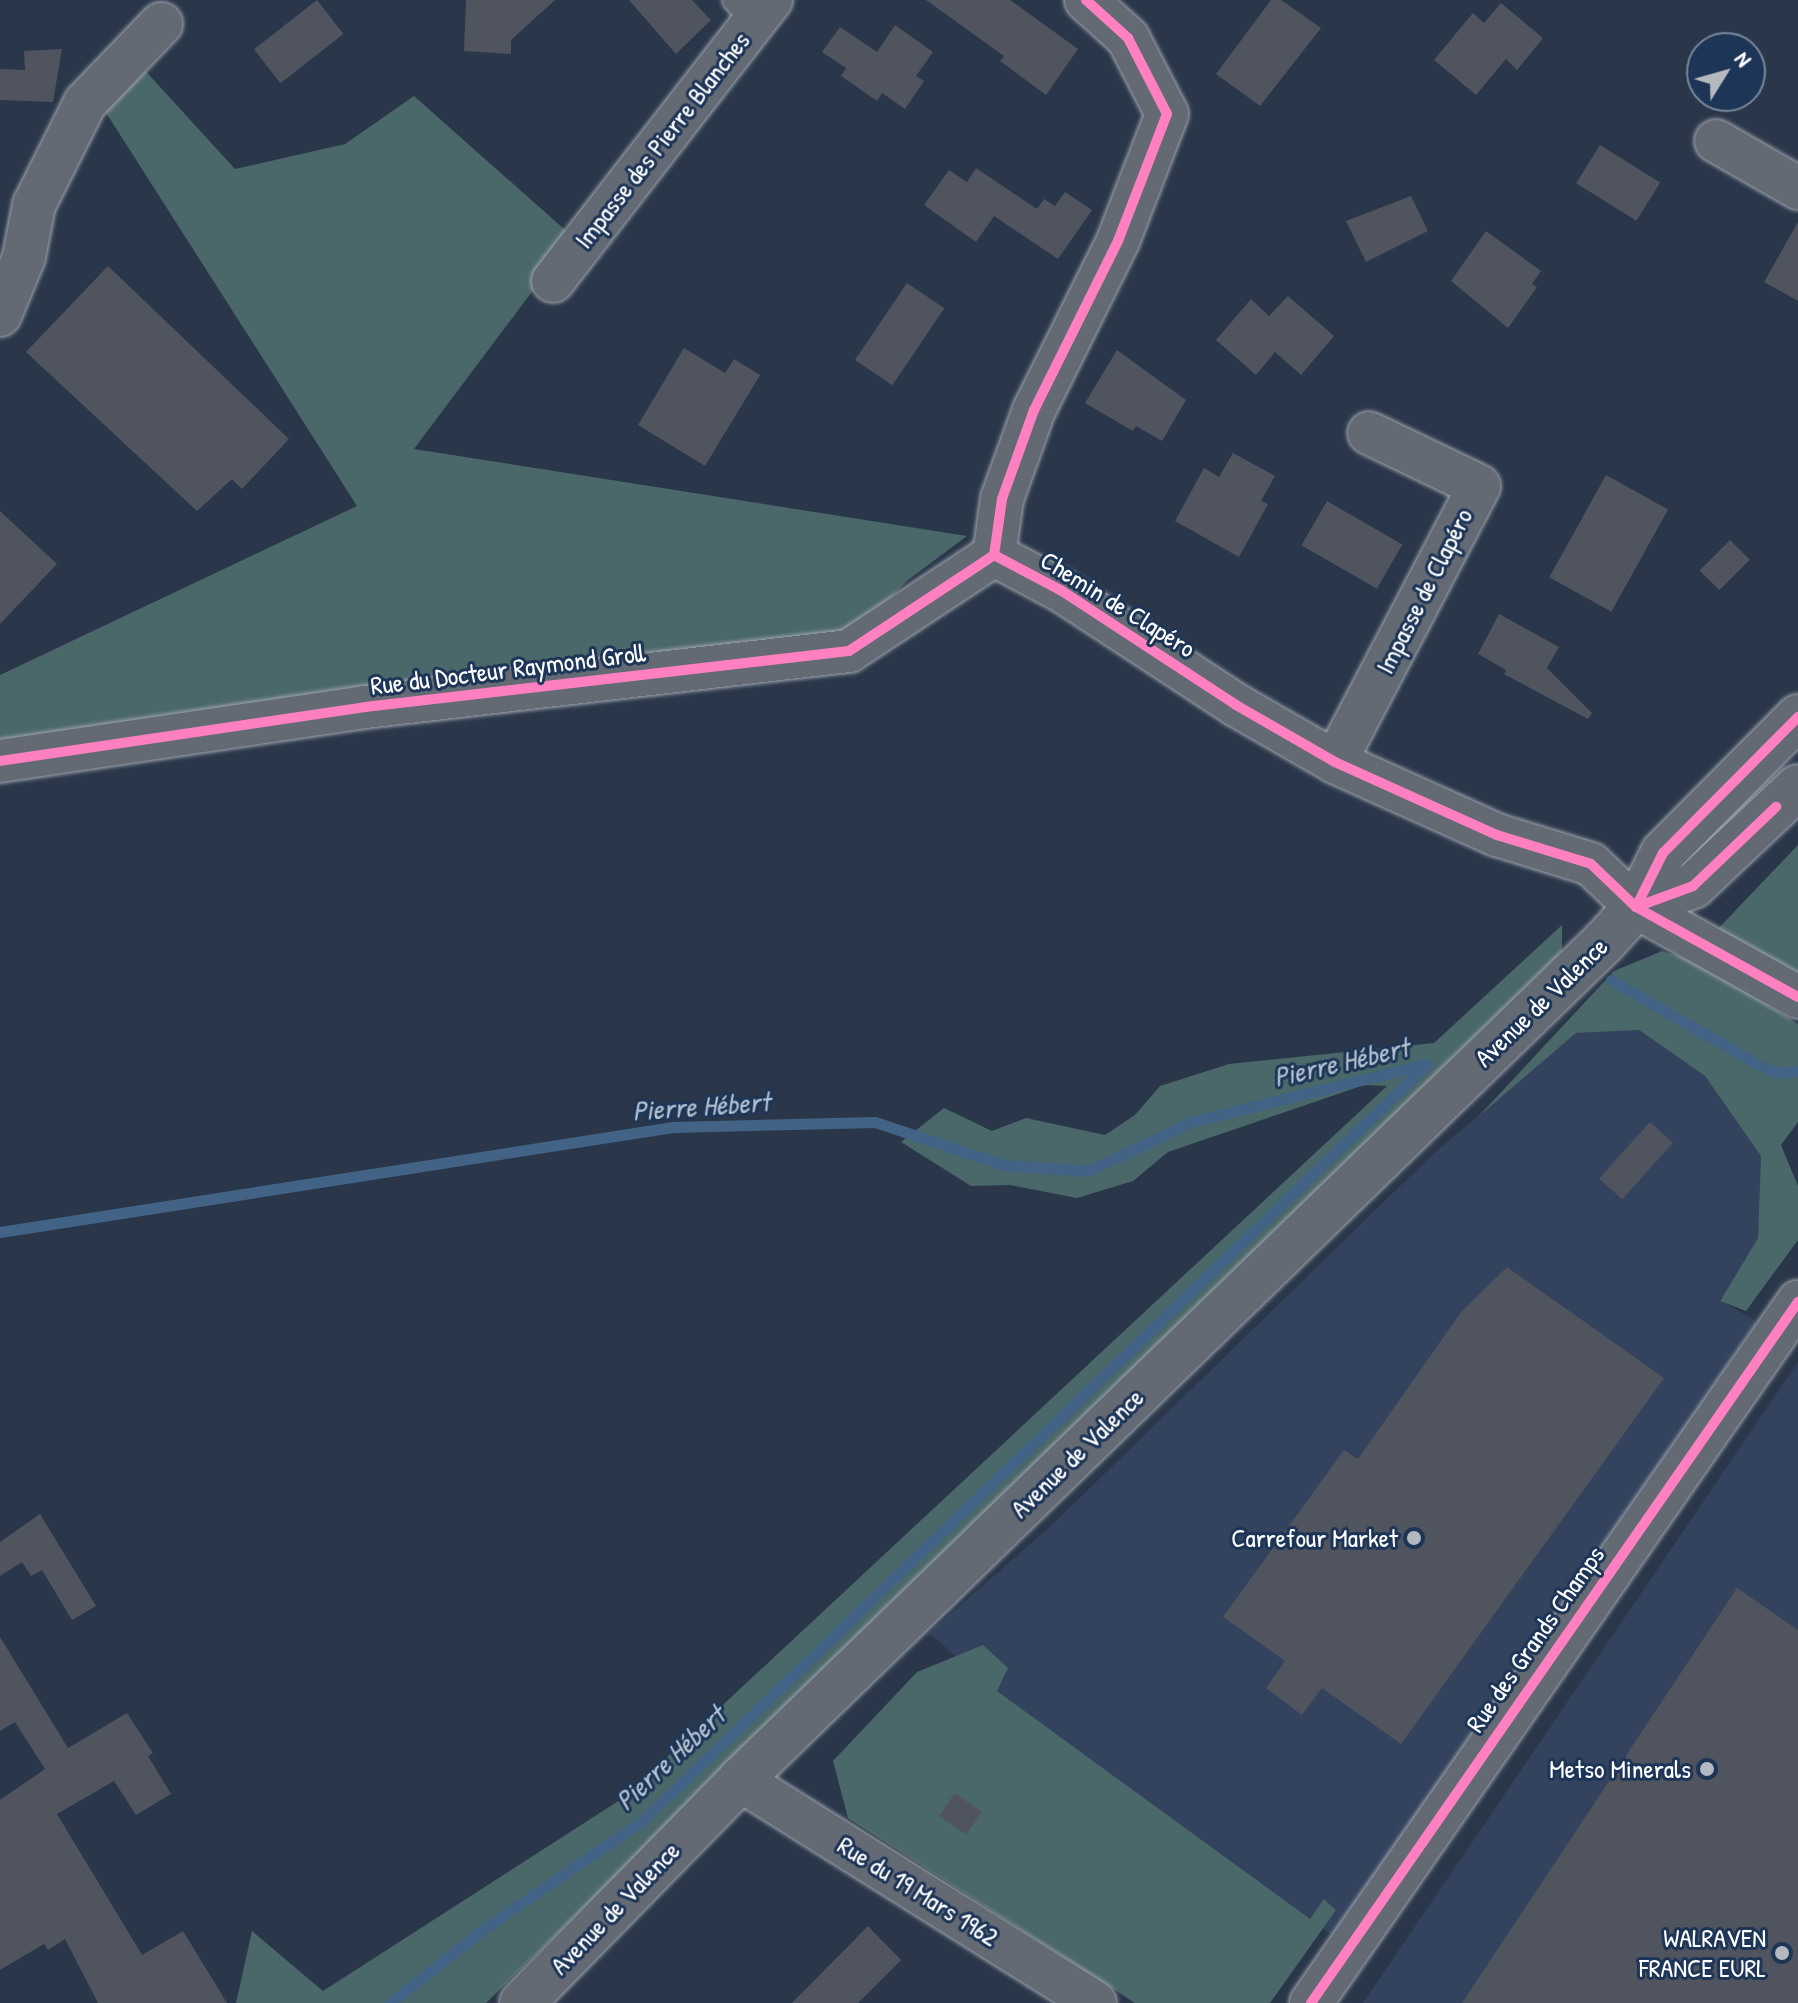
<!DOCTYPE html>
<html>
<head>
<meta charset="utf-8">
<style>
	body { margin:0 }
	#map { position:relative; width:1798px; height:2003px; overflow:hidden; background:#2a374a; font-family:"Patrick Hand",sans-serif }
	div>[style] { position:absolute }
	.built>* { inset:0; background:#33425d }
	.green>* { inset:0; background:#4a6769 }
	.stream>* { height:11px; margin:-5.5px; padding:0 5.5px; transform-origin:5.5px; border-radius:5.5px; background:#426385 }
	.building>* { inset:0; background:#4f545f; transform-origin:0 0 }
	.roads { filter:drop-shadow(0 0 2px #9fa5ae) drop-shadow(0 0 2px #9fa5ae) }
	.lane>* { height:22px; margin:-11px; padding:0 11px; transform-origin:11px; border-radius:11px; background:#636a74 }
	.street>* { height:42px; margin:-21px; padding:0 21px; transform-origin:21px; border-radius:21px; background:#636a74 }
	.secondary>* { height:44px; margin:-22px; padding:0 22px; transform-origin:22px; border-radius:22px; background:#636a74 }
	.cycleway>* { height:10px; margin:-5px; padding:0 5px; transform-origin:5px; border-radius:5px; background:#ff80c0 }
	.dots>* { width:22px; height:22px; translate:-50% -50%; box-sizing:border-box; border:4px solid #1d3557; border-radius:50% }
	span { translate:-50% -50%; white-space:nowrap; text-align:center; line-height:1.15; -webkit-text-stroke:6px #1d3557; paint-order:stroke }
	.street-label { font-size:26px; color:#fff }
	.poi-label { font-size:26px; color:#fff }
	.right { translate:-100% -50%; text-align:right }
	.water-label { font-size:28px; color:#b4c2d1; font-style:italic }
	.north { position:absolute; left:1686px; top:32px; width:80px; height:80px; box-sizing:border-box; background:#1d3557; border:2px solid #77869a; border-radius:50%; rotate:53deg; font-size:22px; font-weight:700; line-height:32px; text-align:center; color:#fff }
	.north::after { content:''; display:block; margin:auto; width:28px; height:36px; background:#b4b9c0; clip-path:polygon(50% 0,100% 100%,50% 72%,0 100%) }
</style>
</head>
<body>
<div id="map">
	<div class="built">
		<i style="clip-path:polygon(1639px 1030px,1705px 1076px,1762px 1156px,1758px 1238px,1720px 1300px,1757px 1322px,1333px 1936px,996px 1691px,929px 1633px,1054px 1523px,1432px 1155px,1576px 1033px)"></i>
		<i style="clip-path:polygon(1798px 1362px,1798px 2003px,1363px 2003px,1796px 1365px)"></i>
	</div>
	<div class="green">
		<i style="clip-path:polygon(140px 65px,235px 169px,345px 144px,414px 96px,573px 237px,414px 449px,967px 536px,908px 580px,856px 633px,0 743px,0 675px,357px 506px,103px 108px)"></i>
		<i style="clip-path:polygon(1798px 845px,1798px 975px,1714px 933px)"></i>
		<i style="clip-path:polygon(1562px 925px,1562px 951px,1436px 1078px,486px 2003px,236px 2003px,252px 1931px,323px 1991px,623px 1798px,1387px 1086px,1364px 1085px,1168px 1152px,1133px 1181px,1077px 1198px,1010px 1185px,971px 1186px,901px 1142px,944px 1108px,992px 1131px,1026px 1118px,1105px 1135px,1135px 1115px,1160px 1086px,1229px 1064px,1434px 1043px)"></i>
		<i style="clip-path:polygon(1662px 951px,1694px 961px,1798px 1024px,1798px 1122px,1781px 1145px,1798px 1186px,1798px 1240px,1746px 1311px,1720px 1301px,1758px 1238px,1761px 1156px,1705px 1076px,1639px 1030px,1576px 1033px,1478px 1117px,1614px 971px)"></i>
		<i style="clip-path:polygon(983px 1645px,1008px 1668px,997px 1691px,1310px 1919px,1324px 1899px,1336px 1910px,1270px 2003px,1135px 2003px,848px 1818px,833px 1761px,917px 1672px)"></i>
	</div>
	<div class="stream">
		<i style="left:1611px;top:980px;width:171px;rotate:29.9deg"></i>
		<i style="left:1759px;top:1065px;width:21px;rotate:23deg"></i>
		<i style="left:1778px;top:1073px;width:20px;rotate:-6deg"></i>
		<i style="left:0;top:1232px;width:681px;rotate:-8.87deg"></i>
		<i style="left:673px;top:1127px;width:202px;rotate:-1.4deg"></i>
		<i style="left:875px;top:1122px;width:136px;rotate:18.4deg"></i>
		<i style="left:1004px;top:1165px;width:84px;rotate:4.1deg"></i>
		<i style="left:1088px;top:1171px;width:114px;rotate:-25.4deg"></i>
		<i style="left:1191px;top:1122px;width:242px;rotate:-13.9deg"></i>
		<i style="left:390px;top:2003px;width:121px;rotate:-38.3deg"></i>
		<i style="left:485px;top:1928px;width:190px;rotate:-34.3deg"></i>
		<i style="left:642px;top:1821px;width:1089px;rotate:-43.96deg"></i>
	</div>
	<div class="building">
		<i style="left:317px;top:0;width:43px;height:80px;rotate:52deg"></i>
		<i style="clip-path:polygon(466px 0,555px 0,511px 40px,511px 54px,464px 51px)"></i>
		<i style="clip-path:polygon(629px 0,692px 0,711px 20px,676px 54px)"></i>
		<i style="clip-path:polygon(926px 0,1010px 0,1078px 49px,1046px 95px,1000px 61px,1004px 56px)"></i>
		<i style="clip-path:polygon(1271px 0,1281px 0,1321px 28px,1260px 106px,1216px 74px)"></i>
		<i style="clip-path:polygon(1501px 3px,1543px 38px,1517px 70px,1506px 59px,1476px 95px,1434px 60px,1473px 13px,1484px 23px)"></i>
		<i style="clip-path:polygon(895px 25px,933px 52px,916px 76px,924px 81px,905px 109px,882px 93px,877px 101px,841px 76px,846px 68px,822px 52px,840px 27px,877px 52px)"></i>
		<i style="clip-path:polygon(62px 49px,53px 102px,0 100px,0 69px,25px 70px,24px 51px)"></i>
		<i style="left:1600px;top:145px;width:71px;height:45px;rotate:32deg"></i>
		<i style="clip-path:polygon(976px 168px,1037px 209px,1044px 199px,1055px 206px,1065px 192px,1092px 210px,1058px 259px,994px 216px,976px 242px,924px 205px,949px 170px,967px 182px)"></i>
		<i style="clip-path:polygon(1411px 196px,1428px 231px,1366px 262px,1346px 221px)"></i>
		<i style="clip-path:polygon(1798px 222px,1798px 301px,1764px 282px)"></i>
		<i style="clip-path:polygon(1486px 231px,1541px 271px,1532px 284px,1537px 287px,1508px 328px,1451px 281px)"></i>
		<i style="clip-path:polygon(108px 266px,289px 439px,242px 489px,232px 479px,197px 511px,26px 352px)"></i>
		<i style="left:907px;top:283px;width:45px;height:93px;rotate:34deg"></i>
		<i style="clip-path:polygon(1288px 296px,1334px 336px,1301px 375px,1275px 352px,1256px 375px,1216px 340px,1251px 299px,1269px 316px)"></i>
		<i style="clip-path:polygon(684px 348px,725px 373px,734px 359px,760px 375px,705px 466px,638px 425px)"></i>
		<i style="clip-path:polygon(1117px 350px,1186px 400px,1162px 441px,1136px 426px,1133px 431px,1085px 403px)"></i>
		<i style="clip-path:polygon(1233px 453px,1275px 476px,1261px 501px,1268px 504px,1239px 557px,1175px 521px,1204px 468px,1219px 477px)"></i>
		<i style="left:1606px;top:475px;width:71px;height:117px;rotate:29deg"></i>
		<i style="left:1327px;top:501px;width:87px;height:51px;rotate:30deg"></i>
		<i style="clip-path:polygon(0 511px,57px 564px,0 624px)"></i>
		<i style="left:1730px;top:540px;width:28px;height:43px;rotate:45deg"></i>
		<i style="clip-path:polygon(1499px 614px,1559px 647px,1547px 668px,1592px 713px,1588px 719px,1504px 674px,1506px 670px,1478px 654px)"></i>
		<i style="left:1650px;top:1122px;width:31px;height:76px;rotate:42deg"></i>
		<i style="clip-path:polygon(1507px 1267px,1664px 1378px,1401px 1744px,1322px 1688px,1302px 1715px,1266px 1688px,1285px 1661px,1223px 1617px,1344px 1450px,1358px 1459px,1461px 1312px)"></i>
		<i style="clip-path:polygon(40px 1514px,96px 1606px,72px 1620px,42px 1570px,31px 1576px,22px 1562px,0 1576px,0 1542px)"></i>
		<i style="clip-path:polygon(1737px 1588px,1798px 1630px,1798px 2003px,1462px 2003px)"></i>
		<i style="clip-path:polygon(0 1637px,68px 1748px,127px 1713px,153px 1753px,148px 1756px,171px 1794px,136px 1815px,114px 1781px,57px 1814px,142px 1955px,183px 1931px,227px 2003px,98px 2003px,65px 1939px,48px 1950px,44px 1944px,0 1970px,0 1800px,45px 1769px,15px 1722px,0 1731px)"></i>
		<i style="left:955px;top:1793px;width:33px;height:28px;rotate:35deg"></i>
		<i style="clip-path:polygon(868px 1926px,901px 1960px,858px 2003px,792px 2003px)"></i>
	</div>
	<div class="roads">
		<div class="lane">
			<i style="left:734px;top:0;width:30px;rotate:48deg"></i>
		</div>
		<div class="street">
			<i style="left:1086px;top:0;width:57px;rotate:42.1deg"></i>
			<i style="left:1128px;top:38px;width:85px;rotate:62.8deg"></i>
			<i style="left:1167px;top:114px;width:136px;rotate:111.1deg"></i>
			<i style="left:1118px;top:241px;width:189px;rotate:116.4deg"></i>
			<i style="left:1034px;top:410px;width:95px;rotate:109.8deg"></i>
			<i style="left:1002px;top:499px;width:57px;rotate:98.1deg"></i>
			<i style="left:994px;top:555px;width:77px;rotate:27.9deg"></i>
			<i style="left:1062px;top:591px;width:208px;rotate:33.2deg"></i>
			<i style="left:1236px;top:705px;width:114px;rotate:29.9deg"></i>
			<i style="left:1335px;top:762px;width:178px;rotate:24.3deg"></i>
			<i style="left:1497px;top:835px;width:98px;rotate:17.1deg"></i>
			<i style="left:1591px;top:864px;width:62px;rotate:43.7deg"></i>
			<i style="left:1636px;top:907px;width:185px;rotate:29.1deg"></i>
			<i style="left:1716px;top:141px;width:95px;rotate:29.8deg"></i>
			<i style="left:553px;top:281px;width:356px;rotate:-52.2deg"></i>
			<i style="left:0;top:315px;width:63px;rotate:-67.5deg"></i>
			<i style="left:24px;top:257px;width:53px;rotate:-79.1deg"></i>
			<i style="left:34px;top:205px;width:114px;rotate:-63.4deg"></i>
			<i style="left:85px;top:103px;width:110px;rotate:-46.1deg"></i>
			<i style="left:0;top:761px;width:369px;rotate:-8.4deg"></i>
			<i style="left:365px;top:707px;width:487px;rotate:-6.6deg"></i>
			<i style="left:849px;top:651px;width:174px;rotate:-33.5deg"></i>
			<i style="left:1335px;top:762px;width:311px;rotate:-62.4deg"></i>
			<i style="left:1479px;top:486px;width:122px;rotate:-154.3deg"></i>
			<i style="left:740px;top:1780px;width:419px;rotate:32.1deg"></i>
			<i style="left:1311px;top:2003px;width:854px;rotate:-55.21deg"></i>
		</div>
		<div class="secondary">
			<i style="left:1636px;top:907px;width:61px;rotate:-20.2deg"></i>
			<i style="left:1693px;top:886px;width:144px;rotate:-43.3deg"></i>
			<i style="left:522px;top:2003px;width:312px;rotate:-45.6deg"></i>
			<i style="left:740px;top:1780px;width:1204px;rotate:-44.12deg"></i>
			<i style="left:1604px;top:942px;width:47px;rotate:-47.6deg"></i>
			<i style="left:1636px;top:907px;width:60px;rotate:-63.4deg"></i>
			<i style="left:1663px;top:853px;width:192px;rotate:-45.2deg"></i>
		</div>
	</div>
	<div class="cycleway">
		<i style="left:1086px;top:0;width:57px;rotate:42.1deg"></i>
		<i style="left:1128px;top:38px;width:85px;rotate:62.8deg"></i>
		<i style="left:1167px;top:114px;width:136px;rotate:111.1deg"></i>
		<i style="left:1118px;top:241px;width:189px;rotate:116.4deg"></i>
		<i style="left:1034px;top:410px;width:95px;rotate:109.8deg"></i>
		<i style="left:1002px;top:499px;width:57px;rotate:98.1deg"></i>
		<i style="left:994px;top:555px;width:77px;rotate:27.9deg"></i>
		<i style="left:1062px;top:591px;width:208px;rotate:33.2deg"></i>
		<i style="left:1236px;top:705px;width:114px;rotate:29.9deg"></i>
		<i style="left:1335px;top:762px;width:178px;rotate:24.3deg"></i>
		<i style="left:1497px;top:835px;width:98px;rotate:17.1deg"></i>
		<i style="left:1591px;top:864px;width:62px;rotate:43.7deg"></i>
		<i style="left:1636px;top:907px;width:185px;rotate:29.1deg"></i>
		<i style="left:0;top:761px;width:369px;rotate:-8.4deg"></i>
		<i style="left:365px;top:707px;width:487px;rotate:-6.6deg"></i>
		<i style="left:849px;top:651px;width:174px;rotate:-33.5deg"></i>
		<i style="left:1636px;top:907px;width:60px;rotate:-63.4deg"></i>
		<i style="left:1663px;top:853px;width:192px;rotate:-45.2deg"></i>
		<i style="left:1636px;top:907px;width:61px;rotate:-20.2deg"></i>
		<i style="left:1693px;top:886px;width:115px;rotate:-43.6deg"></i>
		<i style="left:1311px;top:2003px;width:854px;rotate:-55.21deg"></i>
	</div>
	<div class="dots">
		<i style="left:1414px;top:1538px;background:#b4b9c0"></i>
		<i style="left:1707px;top:1769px;background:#b4b9c0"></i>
		<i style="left:1782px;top:1953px;background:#b4b9c0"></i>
	</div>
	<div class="street-label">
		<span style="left:662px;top:140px;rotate:-52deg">Impasse des Pierre Blanches</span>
		<span style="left:1424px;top:591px;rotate:-63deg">Impasse de Clapéro</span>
		<span style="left:1118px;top:604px;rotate:32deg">Chemin de Clapéro</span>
		<span style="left:508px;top:669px;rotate:-7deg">Rue du Docteur Raymond Groll</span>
		<span style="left:1541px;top:1002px;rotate:-44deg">Avenue de Valence</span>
		<span style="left:1077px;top:1453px;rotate:-44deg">Avenue de Valence</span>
		<span style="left:1535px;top:1639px;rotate:-55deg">Rue des Grands Champs</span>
		<span style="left:918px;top:1891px;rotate:32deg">Rue du 19 Mars 1962</span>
		<span style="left:615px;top:1908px;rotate:-46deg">Avenue de Valence</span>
	</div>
	<div class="poi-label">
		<span class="right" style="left:1398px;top:1538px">Carrefour Market</span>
		<span class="right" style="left:1691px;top:1769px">Metso Minerals</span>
		<span class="right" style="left:1766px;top:1953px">WALRAVEN<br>FRANCE EURL</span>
	</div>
	<div class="water-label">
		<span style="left:1341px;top:1062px;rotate:-13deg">Pierre Hébert</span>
		<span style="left:701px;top:1106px;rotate:-4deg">Pierre Hébert</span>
		<span style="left:670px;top:1758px;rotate:-43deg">Pierre Hébert</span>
	</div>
	<div class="north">N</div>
</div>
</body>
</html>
